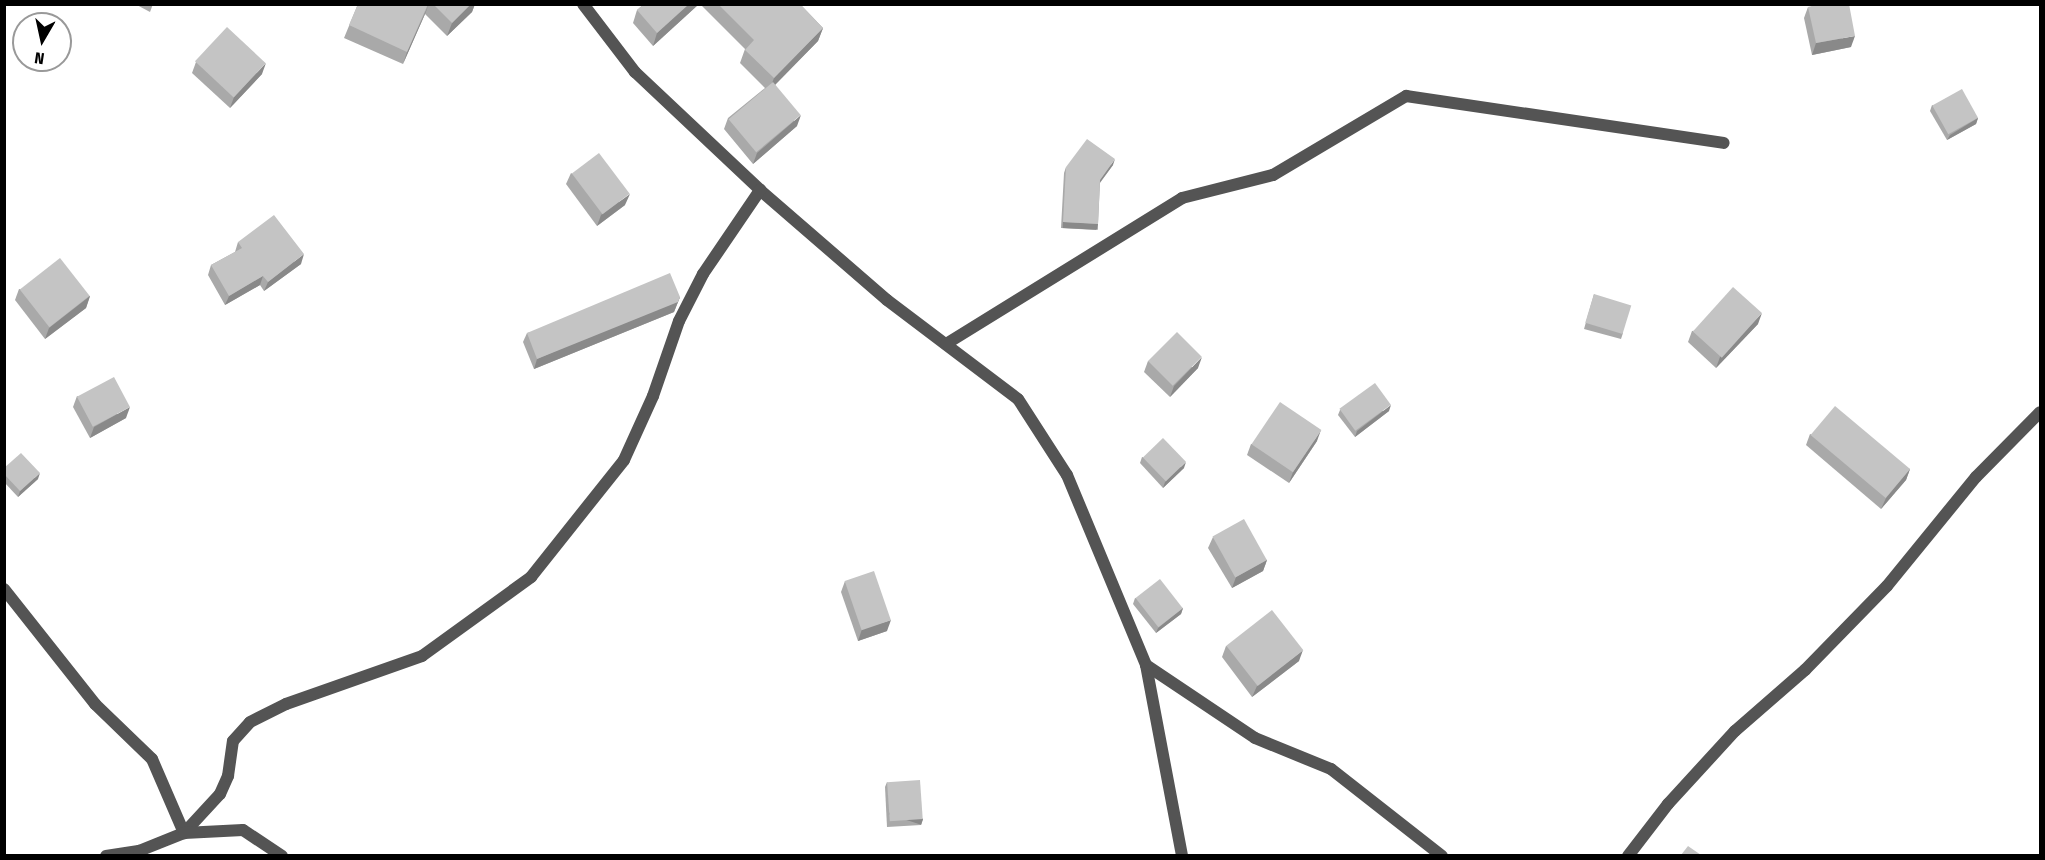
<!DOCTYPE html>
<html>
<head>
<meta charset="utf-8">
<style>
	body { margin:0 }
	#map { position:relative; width:2045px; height:860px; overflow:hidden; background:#fff; font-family:"Fira Sans Condensed",sans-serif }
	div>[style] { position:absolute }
	.minor>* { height:12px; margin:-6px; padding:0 6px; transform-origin:6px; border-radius:6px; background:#545454 }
	.wall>* { inset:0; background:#a9a9a9 }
	.shaded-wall>* { inset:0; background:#898989; transform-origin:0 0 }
	.building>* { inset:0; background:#c4c4c4; transform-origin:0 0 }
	span { translate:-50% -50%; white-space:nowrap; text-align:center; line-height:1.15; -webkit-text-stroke:4.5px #fff; paint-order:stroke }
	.frame { position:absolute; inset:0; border:6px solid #000; pointer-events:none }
	.north { position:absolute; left:12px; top:12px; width:60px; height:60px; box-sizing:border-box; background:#fff; border:2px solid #999; border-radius:50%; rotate:189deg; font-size:16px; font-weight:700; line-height:24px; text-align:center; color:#000 }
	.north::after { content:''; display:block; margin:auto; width:21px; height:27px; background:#000; clip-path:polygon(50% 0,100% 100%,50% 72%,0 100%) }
</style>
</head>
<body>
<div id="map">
	<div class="minor">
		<i style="left:583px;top:4px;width:86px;rotate:52.6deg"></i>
		<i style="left:635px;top:72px;width:172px;rotate:43.3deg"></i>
		<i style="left:760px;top:190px;width:168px;rotate:40.9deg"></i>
		<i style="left:887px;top:300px;width:164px;rotate:37.1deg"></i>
		<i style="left:1018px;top:399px;width:90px;rotate:57.2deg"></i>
		<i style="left:1067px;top:475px;width:206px;rotate:67.4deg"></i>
		<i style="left:1146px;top:665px;width:131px;rotate:33.8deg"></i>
		<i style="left:1255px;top:738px;width:82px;rotate:22.2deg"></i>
		<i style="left:1331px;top:769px;width:141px;rotate:38.1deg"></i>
		<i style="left:946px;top:344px;width:278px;rotate:-31.7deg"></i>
		<i style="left:1182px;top:198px;width:94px;rotate:-14.2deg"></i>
		<i style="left:1273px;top:175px;width:155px;rotate:-30.7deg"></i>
		<i style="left:1406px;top:96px;width:321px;rotate:8.4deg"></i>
		<i style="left:4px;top:589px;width:147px;rotate:51.6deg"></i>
		<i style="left:95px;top:704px;width:79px;rotate:44deg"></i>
		<i style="left:152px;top:759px;width:81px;rotate:66.6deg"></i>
		<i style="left:1146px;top:665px;width:194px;rotate:79.3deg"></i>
		<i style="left:184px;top:833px;width:53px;rotate:-47.3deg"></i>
		<i style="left:220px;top:794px;width:20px;rotate:-66deg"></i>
		<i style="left:228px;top:776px;width:35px;rotate:-82deg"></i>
		<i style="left:233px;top:741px;width:25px;rotate:-48deg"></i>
		<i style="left:250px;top:722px;width:40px;rotate:-26.6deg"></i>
		<i style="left:286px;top:704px;width:144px;rotate:-19.4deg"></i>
		<i style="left:422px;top:656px;width:135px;rotate:-35.9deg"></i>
		<i style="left:531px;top:577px;width:149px;rotate:-51.5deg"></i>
		<i style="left:624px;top:460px;width:70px;rotate:-65.6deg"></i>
		<i style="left:653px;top:396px;width:79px;rotate:-70.9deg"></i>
		<i style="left:679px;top:321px;width:53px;rotate:-62.9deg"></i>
		<i style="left:703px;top:274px;width:102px;rotate:-55.8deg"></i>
		<i style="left:106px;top:856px;width:33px;rotate:-9deg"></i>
		<i style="left:139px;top:851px;width:48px;rotate:-21.8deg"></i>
		<i style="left:184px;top:833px;width:59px;rotate:-2.9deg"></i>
		<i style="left:243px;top:830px;width:47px;rotate:33.7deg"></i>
		<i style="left:1628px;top:856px;width:66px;rotate:-52.4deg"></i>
		<i style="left:1668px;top:804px;width:99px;rotate:-47.5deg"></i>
		<i style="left:1735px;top:731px;width:93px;rotate:-41.1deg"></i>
		<i style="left:1805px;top:670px;width:117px;rotate:-45.7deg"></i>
		<i style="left:1887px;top:586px;width:141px;rotate:-50.8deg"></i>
		<i style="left:1976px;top:477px;width:91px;rotate:-45.4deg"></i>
	</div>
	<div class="wall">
		<i style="clip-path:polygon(135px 4px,153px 4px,150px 12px)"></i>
		<i style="clip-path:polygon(358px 4px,475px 4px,472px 12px,447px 36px,425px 14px,403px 64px,344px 38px)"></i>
		<i style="clip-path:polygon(644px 4px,699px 4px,653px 46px,633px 23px,637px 10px)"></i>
		<i style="clip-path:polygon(700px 4px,800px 4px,823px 28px,818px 41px,775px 85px,797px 126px,753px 164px,724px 129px,728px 118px,765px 88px,740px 63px,745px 49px)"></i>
		<i style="clip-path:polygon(1808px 7px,1851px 47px,1812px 55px,1804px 18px)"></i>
		<i style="clip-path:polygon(196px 62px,262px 74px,230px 108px,192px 73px)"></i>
		<i style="clip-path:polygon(1932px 105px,1978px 118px,1976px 124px,1947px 140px,1930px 111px)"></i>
		<i style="clip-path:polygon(1113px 165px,1100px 183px,1098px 224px,1096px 230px,1061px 228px,1064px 173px,1066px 167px)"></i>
		<i style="clip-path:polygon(571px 173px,625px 205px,597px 226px,566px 184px)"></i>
		<i style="clip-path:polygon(238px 242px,301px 264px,264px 291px,260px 285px,225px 305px,208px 275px,211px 265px,235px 252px)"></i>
		<i style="clip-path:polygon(19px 289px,90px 296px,86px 308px,45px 339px,15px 300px)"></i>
		<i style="clip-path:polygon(1594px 294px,1623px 333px,1621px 339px,1584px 329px)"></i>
		<i style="clip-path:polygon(680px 297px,674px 312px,534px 369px,523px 342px,527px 333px)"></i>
		<i style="clip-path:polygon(1758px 324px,1716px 368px,1688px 342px,1692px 331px)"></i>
		<i style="clip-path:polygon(1148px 361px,1198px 368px,1170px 397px,1144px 372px)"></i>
		<i style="clip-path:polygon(77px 396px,126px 418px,90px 438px,73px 407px)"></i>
		<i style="clip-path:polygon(1340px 410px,1389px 411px,1355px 437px,1338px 415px)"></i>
		<i style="clip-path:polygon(1810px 434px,1910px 469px,1906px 480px,1881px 509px,1806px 445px)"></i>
		<i style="clip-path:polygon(1317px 441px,1289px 483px,1247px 455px,1251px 444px)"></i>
		<i style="clip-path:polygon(1142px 457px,1184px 468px,1163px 488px,1140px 463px)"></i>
		<i style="clip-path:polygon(4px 468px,38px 479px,18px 497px,4px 482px)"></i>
		<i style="clip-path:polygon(1213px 537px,1267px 560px,1263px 571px,1232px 588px,1208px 548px)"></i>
		<i style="clip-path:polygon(845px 581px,887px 631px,858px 641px,841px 592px)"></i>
		<i style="clip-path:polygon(1135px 598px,1183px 608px,1181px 614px,1156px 633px,1133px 604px)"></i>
		<i style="clip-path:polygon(1226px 646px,1299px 661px,1252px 697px,1222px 657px)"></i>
		<i style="clip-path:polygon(887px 782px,923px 819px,921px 825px,887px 827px,885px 787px)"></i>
	</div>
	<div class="shaded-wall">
		<i style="clip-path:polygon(429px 4px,425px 14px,403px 64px,407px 52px)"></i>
		<i style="clip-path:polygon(471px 4px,475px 4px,472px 12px,447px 36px,452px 23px)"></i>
		<i style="clip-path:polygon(689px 4px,699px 4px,653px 46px,657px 33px)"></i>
		<i style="clip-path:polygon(823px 28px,818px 41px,769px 91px,774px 78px)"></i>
		<i style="clip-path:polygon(1855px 36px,1851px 47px,1812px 55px,1816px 43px)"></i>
		<i style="clip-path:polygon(266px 63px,262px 74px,230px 108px,234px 97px)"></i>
		<i style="clip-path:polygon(801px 115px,797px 126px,753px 164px,757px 153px)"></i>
		<i style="clip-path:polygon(1978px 118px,1976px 124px,1947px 140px,1950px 135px)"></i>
		<i style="clip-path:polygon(1115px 159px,1113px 165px,1098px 185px,1100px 180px)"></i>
		<i style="clip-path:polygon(630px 194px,625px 205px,597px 226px,601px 215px)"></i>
		<i style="left:1063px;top:222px;width:35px;height:6px;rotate:3deg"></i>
		<i style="clip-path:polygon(304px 254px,301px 264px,264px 291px,268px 282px)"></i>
		<i style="clip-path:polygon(263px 276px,260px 285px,225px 305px,229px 296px)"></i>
		<i style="clip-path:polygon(90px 296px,86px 308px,45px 339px,49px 328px)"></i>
		<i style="clip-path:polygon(680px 297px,674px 312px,534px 369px,537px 359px)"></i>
		<i style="clip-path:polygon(1762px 313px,1758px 324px,1716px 368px,1720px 357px)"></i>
		<i style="clip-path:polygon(1202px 357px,1198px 368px,1170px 397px,1174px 386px)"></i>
		<i style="clip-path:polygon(1391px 405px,1389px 411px,1355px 437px,1357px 431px)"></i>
		<i style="clip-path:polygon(130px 407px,126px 418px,90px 438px,94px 427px)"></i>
		<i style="clip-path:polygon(1321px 430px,1317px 441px,1289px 483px,1293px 472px)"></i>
		<i style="clip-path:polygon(1186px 462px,1184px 468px,1163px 488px,1165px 482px)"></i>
		<i style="clip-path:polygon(1910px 469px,1906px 480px,1881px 509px,1886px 498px)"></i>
		<i style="clip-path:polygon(40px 473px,38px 479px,18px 497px,20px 491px)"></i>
		<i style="clip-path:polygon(1267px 560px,1263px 571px,1232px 588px,1236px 577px)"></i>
		<i style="clip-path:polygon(1183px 608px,1181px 614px,1156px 633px,1158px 628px)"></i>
		<i style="clip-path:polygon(891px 620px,887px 631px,858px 641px,862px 629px)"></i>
		<i style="clip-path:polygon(1303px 650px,1299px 661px,1252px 697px,1257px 686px)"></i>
		<i style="left:923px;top:819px;width:6px;height:34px;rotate:108deg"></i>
	</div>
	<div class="building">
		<i style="clip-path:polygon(358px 4px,428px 4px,407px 52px,349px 25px)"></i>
		<i style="clip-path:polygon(433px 4px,471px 4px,452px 23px)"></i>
		<i style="clip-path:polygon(644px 4px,689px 4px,657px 33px,637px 10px)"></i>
		<i style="clip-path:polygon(718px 4px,800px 4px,823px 28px,774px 78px,745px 50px,754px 40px)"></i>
		<i style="clip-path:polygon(1819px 4px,1849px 4px,1855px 36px,1816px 43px,1808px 7px)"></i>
		<i style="left:227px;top:27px;width:53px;height:47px;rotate:43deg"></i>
		<i style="left:773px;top:82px;width:43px;height:58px;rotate:50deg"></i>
		<i style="left:1962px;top:89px;width:33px;height:34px;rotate:61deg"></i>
		<i style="clip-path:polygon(1087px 139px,1115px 159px,1100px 180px,1098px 224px,1063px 222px,1066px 167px)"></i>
		<i style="left:599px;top:153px;width:51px;height:34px;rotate:53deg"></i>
		<i style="clip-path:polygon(274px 215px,304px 254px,268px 282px,263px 276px,229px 296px,211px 265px,242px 248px,238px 242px)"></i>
		<i style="left:60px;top:258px;width:48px;height:51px;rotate:52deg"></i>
		<i style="clip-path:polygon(670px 273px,680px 297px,678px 302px,537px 359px,527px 333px)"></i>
		<i style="left:1733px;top:287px;width:39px;height:60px;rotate:42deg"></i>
		<i style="left:1594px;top:294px;width:39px;height:30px;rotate:17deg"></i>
		<i style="left:1177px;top:332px;width:35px;height:41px;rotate:45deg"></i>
		<i style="left:114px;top:377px;width:34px;height:42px;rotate:62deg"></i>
		<i style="left:1375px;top:383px;width:27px;height:44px;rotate:54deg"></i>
		<i style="left:1280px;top:402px;width:50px;height:51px;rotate:34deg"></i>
		<i style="left:1835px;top:406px;width:98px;height:38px;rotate:40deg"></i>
		<i style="left:1163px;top:438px;width:33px;height:28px;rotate:46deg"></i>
		<i style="clip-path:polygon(21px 453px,40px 473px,20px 491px,4px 474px,4px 468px)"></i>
		<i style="left:1244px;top:519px;width:47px;height:36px;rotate:61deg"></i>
		<i style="left:874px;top:571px;width:52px;height:31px;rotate:71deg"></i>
		<i style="left:1160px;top:579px;width:37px;height:31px;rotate:52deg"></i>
		<i style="left:1272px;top:610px;width:51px;height:58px;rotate:52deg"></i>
		<i style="left:920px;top:780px;width:39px;height:33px;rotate:86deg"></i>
		<i style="clip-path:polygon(1688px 846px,1701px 855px,1681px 855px)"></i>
	</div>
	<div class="frame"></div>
	<div class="north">N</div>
</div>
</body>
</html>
